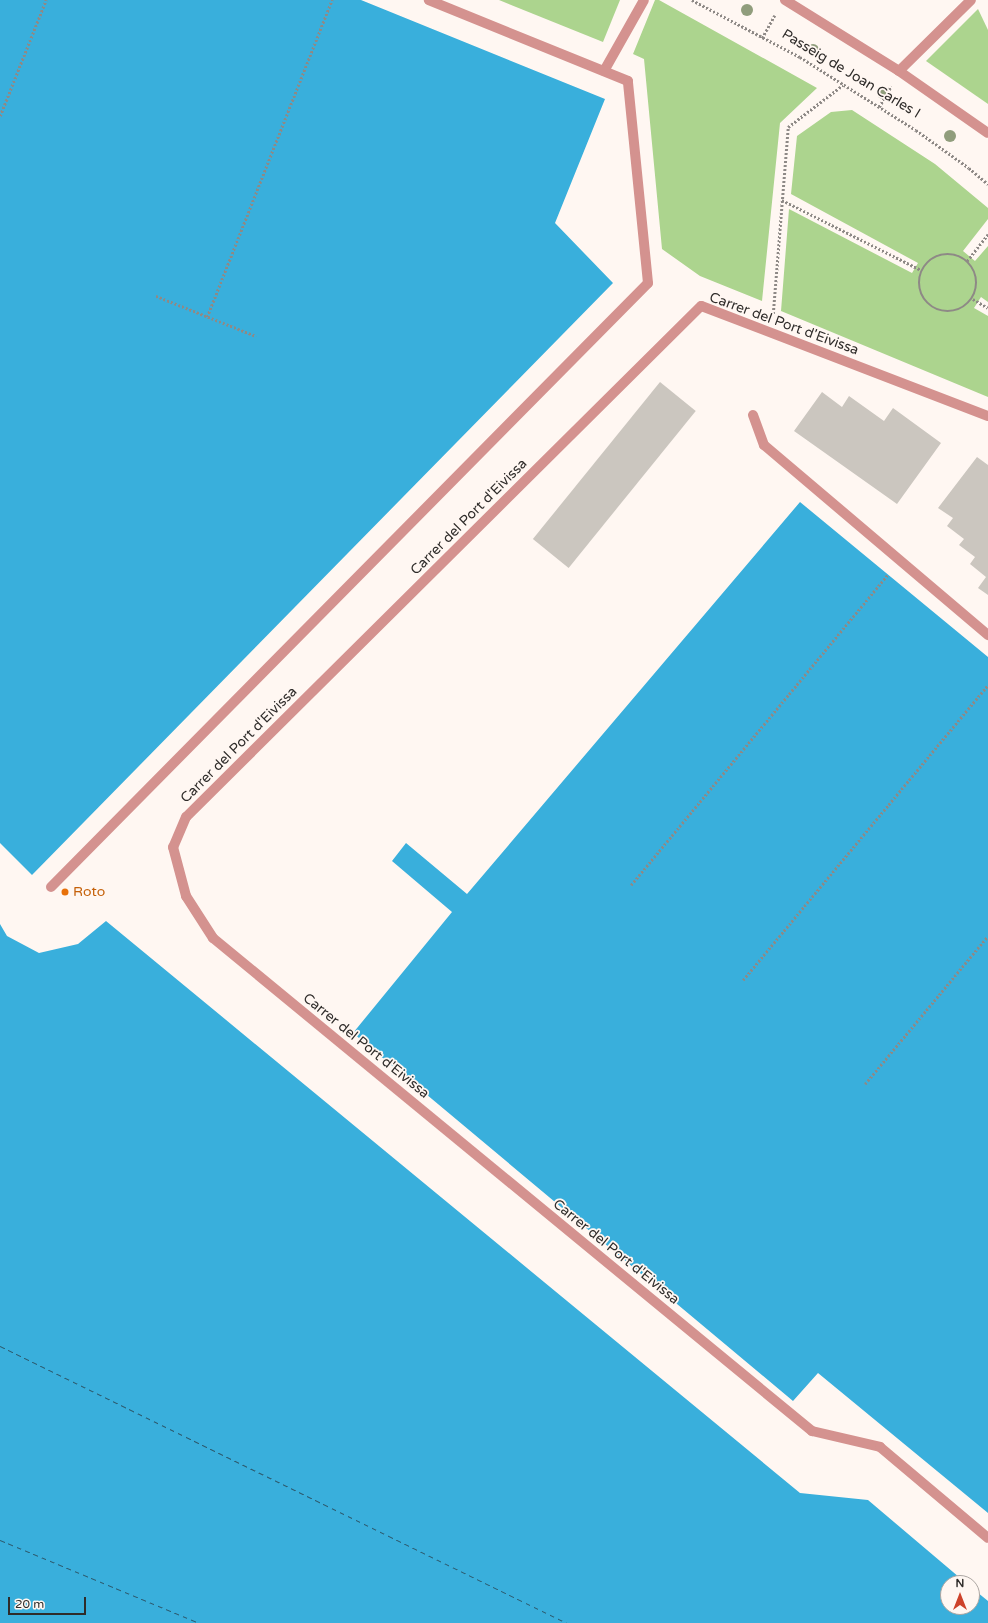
<!DOCTYPE html>
<html>
<head>
<meta charset="utf-8">
<style>
	body { margin:0 }
	#map { position:relative; width:988px; height:1623px; overflow:hidden; background:#fff7f2; font-family:"Varela Round",sans-serif }
	div>[style] { position:absolute }
	.green>* { inset:0; background:#acd48e }
	.water>* { inset:0; background:#39afdc }
	.ferry>* { height:1px; margin-top:-0.5px; transform-origin:0; background:repeating-linear-gradient(90deg,#2c5a6e 0 5px,transparent 0 9px) }
	.building>* { inset:0; background:#cbc6bf; transform-origin:0 0 }
	.path>* { height:2.5px; margin-top:-1.25px; transform-origin:0; background:repeating-linear-gradient(90deg,#8e8986 0 2px,transparent 0 4px) }
	.path>.ring { margin:-1.25px; padding:0; box-sizing:content-box; background:none; border:2.5px solid #8e8986; border-radius:50% }
	.minor>* { height:10px; margin:-5px; padding:0 5px; transform-origin:5px; border-radius:5px; background:#d4928f }
	.trees>* { width:12px; height:12px; margin:-6px; border-radius:50%; background:#909d7c }
	.dots>* { width:11px; height:11px; translate:-50% -50%; box-sizing:border-box; border:2px solid #fff7f2; border-radius:50% }
	span { translate:-50% -50%; white-space:nowrap; text-align:center; line-height:1.15; -webkit-text-stroke:3.5px #fff7f2; paint-order:stroke }
	.street-label { font-size:14px; color:#2f2c2a }
	.food-label { font-size:14px; color:#c56008 }
	.left { translate:0 -50%; text-align:left }
	.north { position:absolute; left:940px; top:1575px; width:40px; height:40px; box-sizing:border-box; background:#fff7f2; border:1px solid #aca6a2; border-radius:50%; rotate:0deg; font-size:11px; font-weight:700; line-height:16px; text-align:center; color:#2f2c2a }
	.north::after { content:''; display:block; margin:auto; width:14px; height:18px; background:#cd422a; clip-path:polygon(50% 0,100% 100%,50% 72%,0 100%) }
	.scale { position:absolute; left:8px; top:1597px; width:78px; height:18px; box-sizing:border-box; border:2px solid #2f2c2a; border-top:0; padding-left:5px; font-size:12px; line-height:14px; white-space:nowrap; color:#2f2c2a; -webkit-text-stroke:3px #fff7f2; paint-order:stroke }
</style>
</head>
<body>
<div id="map">
	<div class="green">
		<i style="clip-path:polygon(499px 0,620px 0,603px 42px)"></i>
		<i style="clip-path:polygon(655px 0,659px 0,817px 88px,780px 123px,762px 301px,700px 276px,662px 249px,644px 59px,633px 54px)"></i>
		<i style="clip-path:polygon(978px 9px,988px 30px,988px 104px,926px 61px)"></i>
		<i style="clip-path:polygon(852px 110px,935px 164px,988px 208px,988px 219px,963px 251px,975px 261px,988px 246px,988px 302px,981px 297px,974px 308px,988px 316px,988px 397px,781px 311px,789px 209px,912px 273px,918px 263px,791px 194px,797px 136px,831px 112px)"></i>
	</div>
	<div class="water">
		<i style="clip-path:polygon(0 0,361px 0,605px 99px,555px 223px,613px 283px,32px 875px,0 843px)"></i>
		<i style="clip-path:polygon(800px 502px,988px 657px,988px 1513px,818px 1373px,793px 1401px,353px 1033px,452px 912px,392px 861px,406px 843px,467px 894px)"></i>
		<i style="clip-path:polygon(106px 921px,800px 1493px,868px 1500px,966px 1583px,948px 1583px,948px 1607px,972px 1607px,972px 1588px,988px 1601px,988px 1623px,0 1623px,0 924px,7px 936px,39px 953px,78px 944px)"></i>
	</div>
	<div class="ferry">
		<i style="left:0;top:1346px;width:631px;rotate:26.04deg"></i>
		<i style="left:0;top:1540px;width:216px;rotate:22.6deg"></i>
	</div>
	<div class="building">
		<i style="left:660px;top:382px;width:46px;height:202px;rotate:39deg"></i>
		<i style="clip-path:polygon(822px 392px,842px 407px,849px 396px,884px 421px,893px 408px,941px 443px,897px 504px,794px 431px)"></i>
		<i style="clip-path:polygon(977px 457px,988px 465px,988px 595px,978px 588px,986px 577px,970px 564px,975px 557px,959px 545px,964px 539px,947px 526px,953px 518px,938px 508px)"></i>
	</div>
	<div class="path">
		<i style="left:692px;top:0;width:122px;rotate:27.8deg"></i>
		<i style="left:800px;top:57px;width:137px;rotate:32.2deg"></i>
		<i style="left:916px;top:130px;width:65px;rotate:35.6deg"></i>
		<i style="left:969px;top:168px;width:25px;rotate:40deg"></i>
		<i style="left:762px;top:38px;width:26px;rotate:-61deg"></i>
		<i style="left:879px;top:107px;width:24px;rotate:-60deg"></i>
		<i style="left:0;top:116px;width:125px;rotate:-68.4deg"></i>
		<i style="left:782px;top:200px;width:156px;rotate:26.7deg"></i>
		<i class="ring" style="left:919px;top:254px;width:55.5px;height:55.5px"></i>
		<i style="left:967px;top:261px;width:34px;rotate:-52deg"></i>
		<i style="left:156px;top:296px;width:108px;rotate:21.8deg"></i>
		<i style="left:973px;top:299px;width:17px;rotate:31deg"></i>
		<i style="left:773px;top:314px;width:188px;rotate:-85.4deg"></i>
		<i style="left:788px;top:127px;width:69px;rotate:-37.4deg"></i>
		<i style="left:207px;top:317px;width:341px;rotate:-68.5deg"></i>
		<i style="left:631px;top:885px;width:403px;rotate:-50.4deg"></i>
		<i style="left:743px;top:980px;width:383px;rotate:-50.3deg"></i>
		<i style="left:865px;top:1084px;width:192px;rotate:-50.3deg"></i>
	</div>
	<div class="minor">
		<i style="left:785px;top:0;width:134px;rotate:31.9deg"></i>
		<i style="left:899px;top:71px;width:108px;rotate:34.9deg"></i>
		<i style="left:604px;top:71px;width:81px;rotate:-60.6deg"></i>
		<i style="left:899px;top:71px;width:101px;rotate:-44.6deg"></i>
		<i style="left:753px;top:415px;width:32px;rotate:70deg"></i>
		<i style="left:764px;top:445px;width:294px;rotate:40.3deg"></i>
		<i style="left:988px;top:416px;width:307px;rotate:-159deg"></i>
		<i style="left:701px;top:306px;width:725px;rotate:135.22deg"></i>
		<i style="left:186px;top:817px;width:33px;rotate:113deg"></i>
		<i style="left:173px;top:847px;width:51px;rotate:75.1deg"></i>
		<i style="left:186px;top:896px;width:50px;rotate:57.3deg"></i>
		<i style="left:213px;top:938px;width:776px;rotate:39.46deg"></i>
		<i style="left:812px;top:1431px;width:70px;rotate:13.2deg"></i>
		<i style="left:880px;top:1447px;width:141px;rotate:40.1deg"></i>
		<i style="left:51px;top:887px;width:849px;rotate:-45.33deg"></i>
		<i style="left:648px;top:283px;width:203px;rotate:-95.7deg"></i>
		<i style="left:628px;top:81px;width:215px;rotate:-157.9deg"></i>
	</div>
	<div class="trees">
		<i style="left:747px;top:10px"></i>
		<i style="left:813px;top:50px"></i>
		<i style="left:883px;top:93px"></i>
		<i style="left:950px;top:136px"></i>
	</div>
	<div class="dots">
		<i style="left:65px;top:892px;background:#e8710a"></i>
	</div>
	<div class="street-label">
		<span style="left:851px;top:74px;rotate:31deg">Passeig de Joan Carles I</span>
		<span style="left:784px;top:324px;rotate:20deg">Carrer del Port d'Eivissa</span>
		<span style="left:469px;top:517px;rotate:-45deg">Carrer del Port d'Eivissa</span>
		<span style="left:239px;top:745px;rotate:-45deg">Carrer del Port d'Eivissa</span>
		<span style="left:366px;top:1046px;rotate:39deg">Carrer del Port d'Eivissa</span>
		<span style="left:616px;top:1252px;rotate:39deg">Carrer del Port d'Eivissa</span>
	</div>
	<div class="food-label">
		<span class="left" style="left:73px;top:892px">Roto</span>
	</div>
	<div class="north">N</div>
	<div class="scale">20 m</div>
</div>
</body>
</html>
